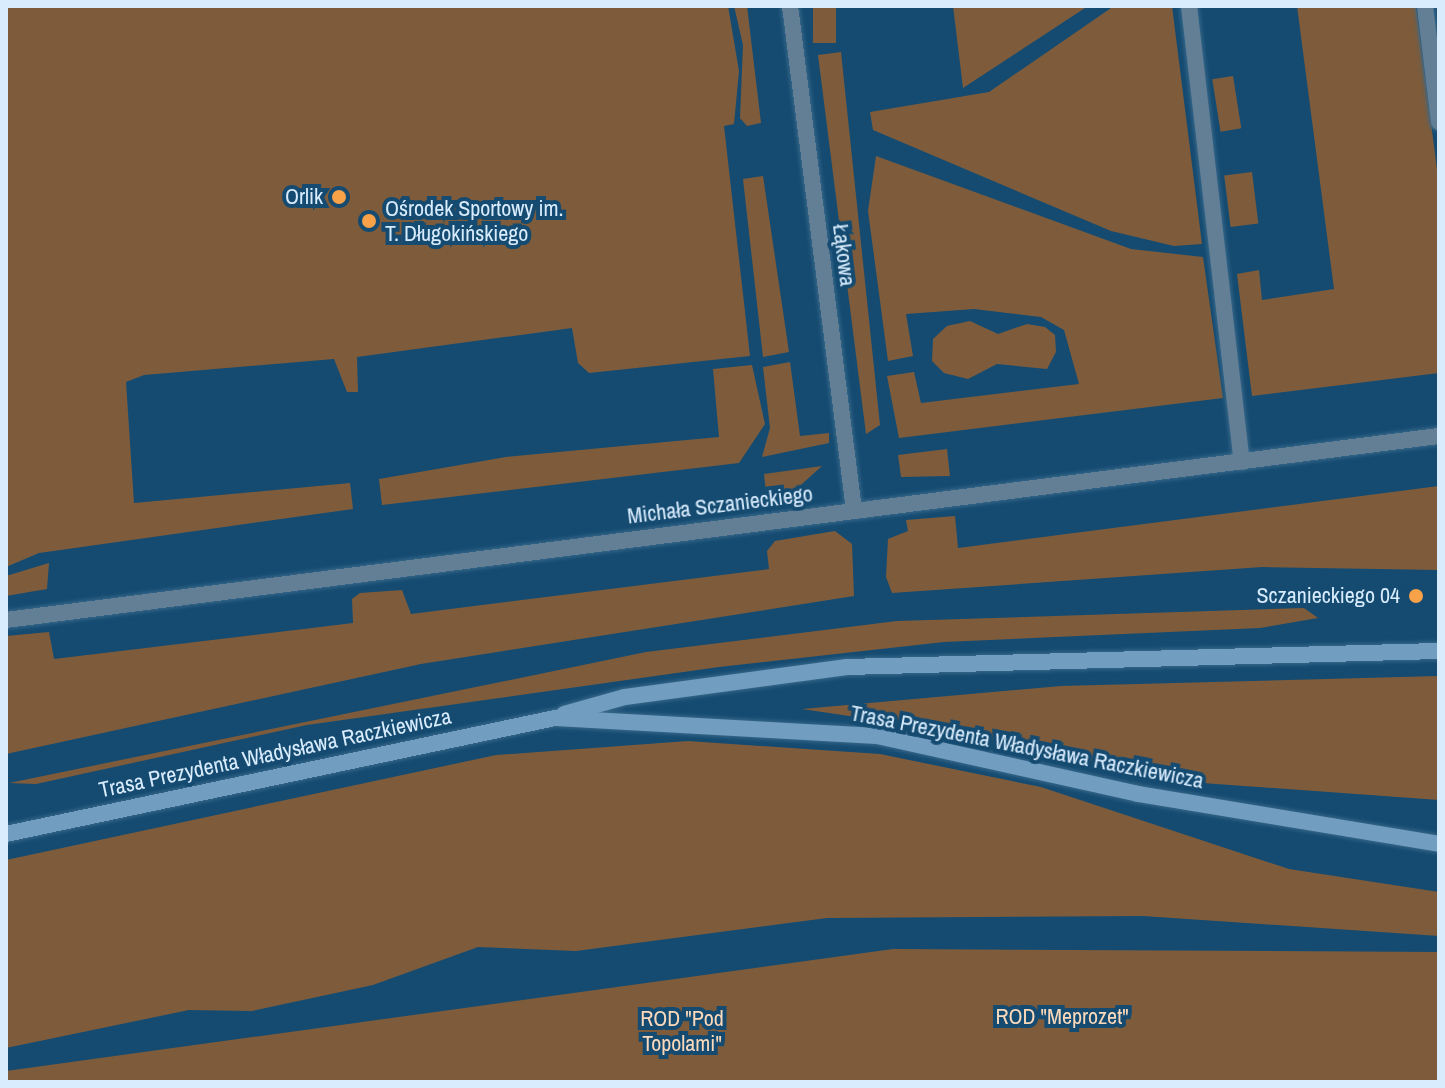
<!DOCTYPE html>
<html>
<head>
<meta charset="utf-8">
<style>
	body { margin:0 }
	#map { position:relative; width:1445px; height:1088px; overflow:hidden; background:#154b71; font-family:"Archivo Narrow",sans-serif }
	div>[style] { position:absolute }
	.green>* { inset:0; background:#7e5c3b; transform-origin:0 0 }
	.roads { filter:drop-shadow(0 0 2px #38688a) drop-shadow(0 0 2px #38688a) }
	.minor>* { height:16px; margin:-8px; padding:0 8px; transform-origin:8px; border-radius:8px; background:#637f96 }
	.secondary>* { height:16px; margin:-8px; padding:0 8px; transform-origin:8px; border-radius:8px; background:#719dc1 }
	.dots>* { width:22px; height:22px; translate:-50% -50%; box-sizing:border-box; border:4px solid #154b71; border-radius:50% }
	span { translate:-50% -50%; white-space:nowrap; text-align:center; line-height:1.15; -webkit-text-stroke:8px #154b71; paint-order:stroke }
	.poi-label { font-size:22px; color:#d8ecfd }
	.right { translate:-100% -50%; text-align:right }
	.left { translate:0 -50%; text-align:left }
	.street-label { font-size:22px; color:#d8ecfd }
	.park-label { font-size:22px; color:#fbd9bb }
	.frame { position:absolute; inset:0; border:8px solid #d8ecfd; pointer-events:none }
</style>
</head>
<body>
<div id="map">
	<div class="green">
		<i style="clip-path:polygon(6px 6px,728px 6px,739px 71px,734px 124px,724px 126px,750px 356px,589px 373px,578px 363px,572px 328px,357px 357px,358px 392px,347px 392px,334px 359px,144px 375px,126px 382px,134px 503px,350px 483px,353px 509px,39px 553px,6px 567px)"></i>
		<i style="clip-path:polygon(734px 6px,747px 6px,761px 123px,747px 126px,740px 118px,743px 45px)"></i>
		<i style="left:813px;top:6px;width:23px;height:37px"></i>
		<i style="clip-path:polygon(953px 6px,1088px 6px,963px 88px)"></i>
		<i style="clip-path:polygon(1114px 6px,1172px 6px,1202px 244px,1174px 246px,1111px 231px,873px 130px,870px 112px,989px 92px)"></i>
		<i style="clip-path:polygon(1297px 6px,1416px 6px,1439px 185px,1439px 373px,1252px 396px,1237px 274px,1259px 270px,1262px 300px,1334px 289px)"></i>
		<i style="clip-path:polygon(841px 52px,880px 425px,866px 434px,818px 55px)"></i>
		<i style="left:1233px;top:76px;width:53px;height:21px;rotate:81deg"></i>
		<i style="clip-path:polygon(876px 156px,1131px 249px,1203px 257px,1223px 398px,899px 438px,887px 376px,914px 372px,921px 403px,1079px 384px,1064px 330px,1041px 317px,974px 309px,906px 314px,913px 356px,888px 361px,868px 211px)"></i>
		<i style="left:1252px;top:172px;width:52px;height:28px;rotate:83deg"></i>
		<i style="clip-path:polygon(763px 176px,789px 352px,763px 357px,743px 179px)"></i>
		<i style="clip-path:polygon(970px 321px,998px 334px,1027px 324px,1045px 327px,1055px 335px,1056px 352px,1047px 369px,997px 364px,968px 379px,944px 373px,932px 361px,933px 339px,947px 326px)"></i>
		<i style="clip-path:polygon(790px 362px,800px 436px,829px 433px,829px 443px,762px 457px,770px 428px,763px 367px)"></i>
		<i style="clip-path:polygon(752px 365px,765px 424px,739px 463px,382px 505px,379px 479px,506px 457px,719px 437px,713px 369px)"></i>
		<i style="clip-path:polygon(947px 449px,950px 476px,901px 477px,898px 455px)"></i>
		<i style="clip-path:polygon(822px 466px,793px 492px,766px 493px,764px 474px)"></i>
		<i style="clip-path:polygon(1439px 486px,1439px 570px,1262px 567px,892px 593px,886px 577px,888px 539px,908px 531px,906px 520px,955px 516px,958px 548px)"></i>
		<i style="clip-path:polygon(835px 531px,852px 544px,854px 596px,421px 664px,6px 754px,6px 636px,49px 632px,54px 659px,353px 623px,352px 599px,360px 593px,402px 590px,411px 614px,769px 569px,767px 551px,775px 541px)"></i>
		<i style="clip-path:polygon(49px 563px,47px 589px,6px 596px,6px 576px)"></i>
		<i style="clip-path:polygon(1304px 608px,1318px 618px,1260px 628px,944px 642px,719px 667px,307px 725px,36px 784px,9px 783px,646px 652px,897px 621px)"></i>
		<i style="clip-path:polygon(1439px 676px,1439px 800px,1161px 780px,964px 733px,802px 709px,1061px 686px)"></i>
		<i style="clip-path:polygon(688px 741px,880px 754px,1041px 787px,1289px 869px,1439px 892px,1439px 936px,1143px 916px,827px 918px,576px 951px,478px 947px,373px 985px,252px 1011px,189px 1010px,6px 1048px,6px 860px,496px 755px)"></i>
		<i style="clip-path:polygon(893px 949px,1439px 952px,1439px 1082px,6px 1082px,6px 1071px)"></i>
	</div>
	<div class="roads">
		<div class="minor">
			<i style="left:790px;top:6px;width:508px;rotate:82.76deg"></i>
			<i style="left:1189px;top:6px;width:459px;rotate:83.4deg"></i>
			<i style="left:1425px;top:6px;width:117px;rotate:83.1deg"></i>
			<i style="left:6px;top:620px;width:1445px;rotate:-7.32deg"></i>
		</div>
		<div class="secondary">
			<i style="left:564px;top:714px;width:63px;rotate:-15.6deg"></i>
			<i style="left:625px;top:697px;width:224px;rotate:-7.7deg"></i>
			<i style="left:847px;top:667px;width:592px;rotate:-1.55deg"></i>
			<i style="left:6px;top:834px;width:561px;rotate:-11.93deg"></i>
			<i style="left:555px;top:718px;width:323px;rotate:3.2deg"></i>
			<i style="left:877px;top:736px;width:267px;rotate:12.5deg"></i>
			<i style="left:1138px;top:794px;width:305px;rotate:9.4deg"></i>
		</div>
	</div>
	<div class="dots">
		<i style="left:339px;top:197px;background:#f7a149"></i>
		<i style="left:369px;top:221px;background:#f7a149"></i>
		<i style="left:1416px;top:596px;background:#f7a149"></i>
	</div>
	<div class="poi-label">
		<span class="right" style="left:323px;top:197px">Orlik</span>
		<span class="left" style="left:385px;top:221px">Ośrodek Sportowy im.<br>T. Długokińskiego</span>
		<span class="right" style="left:1400px;top:596px">Sczanieckiego 04</span>
	</div>
	<div class="street-label">
		<span style="left:844px;top:255px;rotate:83deg">Łąkowa</span>
		<span style="left:720px;top:505px;rotate:-7deg">Michała Sczanieckiego</span>
		<span style="left:1027px;top:747px;rotate:11deg">Trasa Prezydenta Władysława Raczkiewicza</span>
		<span style="left:275px;top:753px;rotate:-12deg">Trasa Prezydenta Władysława Raczkiewicza</span>
	</div>
	<div class="park-label">
		<span style="left:1062px;top:1017px">ROD "Meprozet"</span>
		<span style="left:682px;top:1031px">ROD "Pod<br>Topolami"</span>
	</div>
	<div class="frame"></div>
</div>
</body>
</html>
